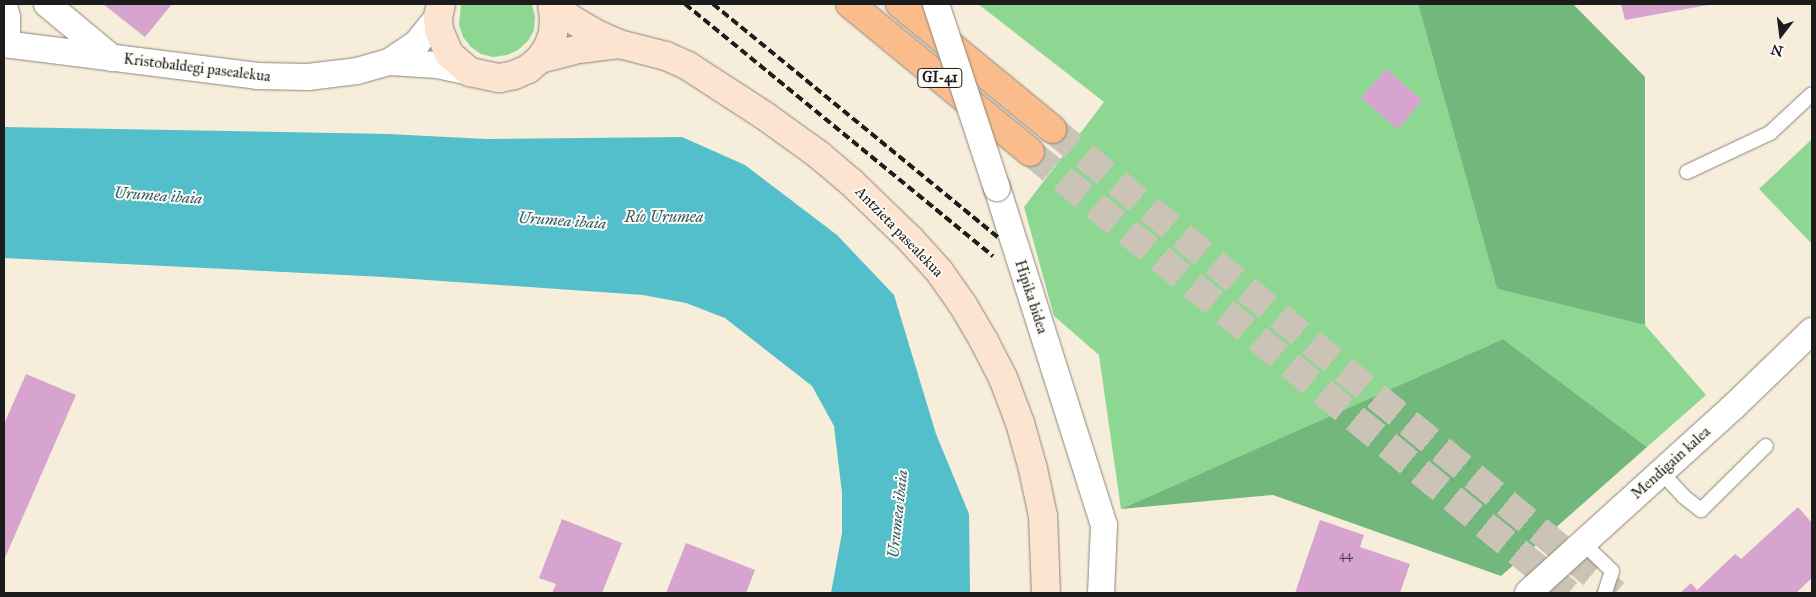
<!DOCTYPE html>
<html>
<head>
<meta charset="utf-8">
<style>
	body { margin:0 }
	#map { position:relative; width:1816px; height:597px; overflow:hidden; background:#f7eddb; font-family:"IM FELL Great Primer",serif }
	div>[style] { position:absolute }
	.green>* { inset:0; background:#8dd793 }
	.forest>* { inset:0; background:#72b87d }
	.water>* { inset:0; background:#52bfca }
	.building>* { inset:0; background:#d6a4ce; transform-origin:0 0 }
	.primary-tunnel>* { height:28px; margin-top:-14px; transform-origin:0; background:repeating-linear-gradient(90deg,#cbc3b5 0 28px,transparent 0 42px) }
	.roads { filter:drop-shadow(0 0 1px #8a847c) drop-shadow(0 0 1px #8a847c) }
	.lane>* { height:14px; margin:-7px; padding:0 7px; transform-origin:7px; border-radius:7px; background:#fff }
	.street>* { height:26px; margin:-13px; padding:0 13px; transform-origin:13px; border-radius:13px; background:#fff }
	.secondary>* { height:28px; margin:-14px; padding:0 14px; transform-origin:14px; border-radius:14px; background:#fde4d1 }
	.primary>* { height:28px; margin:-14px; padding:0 14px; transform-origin:14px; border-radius:14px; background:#fabc8b }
	.rail>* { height:4px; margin-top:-2px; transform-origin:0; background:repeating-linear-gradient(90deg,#1c1c1c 0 8px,transparent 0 12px) }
	.bridges { filter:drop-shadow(0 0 1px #8a847c) drop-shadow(0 0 1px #8a847c) }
	.street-bridge>* { height:26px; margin:-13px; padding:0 13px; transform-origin:13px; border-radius:13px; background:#fff }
	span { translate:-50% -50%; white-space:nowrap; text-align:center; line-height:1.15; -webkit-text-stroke:4px #fdfcf7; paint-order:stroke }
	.number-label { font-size:12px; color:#4a3e48 }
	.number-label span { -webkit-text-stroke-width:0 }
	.shield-label span { padding:1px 4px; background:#fdfcf7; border:1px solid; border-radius:4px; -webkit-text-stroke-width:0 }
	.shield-label { font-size:14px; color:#1c1c1c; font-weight:700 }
	.street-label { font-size:15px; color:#1c1c1c }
	.water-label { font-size:16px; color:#325d62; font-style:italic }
	.frame { position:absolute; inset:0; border:5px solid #1c1c1c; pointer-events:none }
	.north { position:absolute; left:1756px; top:10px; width:50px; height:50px; -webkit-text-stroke:4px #fdfcf7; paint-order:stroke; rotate:195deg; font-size:14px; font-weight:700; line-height:20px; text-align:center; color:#1c1c1c }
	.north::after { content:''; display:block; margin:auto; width:18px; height:22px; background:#1c1c1c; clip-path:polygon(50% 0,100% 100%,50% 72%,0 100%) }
</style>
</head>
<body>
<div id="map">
	<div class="green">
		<i style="clip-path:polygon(461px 4px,532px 4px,535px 17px,534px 30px,528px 41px,518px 50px,507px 55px,493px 57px,481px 54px,471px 47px,463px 37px,459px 25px)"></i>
		<i style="clip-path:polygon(978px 4px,1418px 4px,1497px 289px,1645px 325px,1706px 395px,1647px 447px,1503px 339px,1121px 509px,1099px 355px,1054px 316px,1024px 207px,1104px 102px)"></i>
		<i style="clip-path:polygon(1812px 139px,1812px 244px,1759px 189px)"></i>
	</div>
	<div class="forest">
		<i style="clip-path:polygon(1418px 4px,1573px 4px,1645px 77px,1645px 325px,1497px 289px)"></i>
		<i style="clip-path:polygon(1503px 339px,1647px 447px,1501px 576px,1273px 495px,1121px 509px)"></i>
	</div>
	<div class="water">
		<i style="clip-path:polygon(4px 127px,388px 134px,486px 139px,682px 137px,745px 165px,837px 235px,894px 295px,936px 434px,969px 514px,970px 593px,831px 593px,842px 533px,842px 493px,834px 426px,812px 386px,725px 318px,686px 303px,643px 295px,384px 277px,4px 258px)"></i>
	</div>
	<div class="building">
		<i style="clip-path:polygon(103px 4px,172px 4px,145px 37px)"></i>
		<i style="clip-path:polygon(1621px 4px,1708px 4px,1708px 5px,1625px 20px)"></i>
		<i style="left:1386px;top:69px;width:48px;height:38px;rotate:41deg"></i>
		<i style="clip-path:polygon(26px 374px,76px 395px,4px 560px,4px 424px)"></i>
		<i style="clip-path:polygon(1798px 507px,1812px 523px,1812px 578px,1796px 593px,1680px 593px,1691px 583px,1697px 590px,1735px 554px,1741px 559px)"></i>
		<i style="clip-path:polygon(562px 519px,622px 543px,602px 593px,552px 593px,556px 584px,539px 578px)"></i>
		<i style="clip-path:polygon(1320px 520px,1364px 535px,1360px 547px,1410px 564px,1400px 593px,1295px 593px)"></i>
		<i style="clip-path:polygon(686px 543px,755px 570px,746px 593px,666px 593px)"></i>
	</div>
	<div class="primary-tunnel">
		<i style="left:1052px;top:129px;width:730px;rotate:39.49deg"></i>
		<i style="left:1030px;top:152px;width:696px;rotate:39.34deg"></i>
	</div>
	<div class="roads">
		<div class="lane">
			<i style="left:1687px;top:172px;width:92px;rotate:-25.2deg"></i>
			<i style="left:1770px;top:133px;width:57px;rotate:-42.9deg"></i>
			<i style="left:1661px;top:472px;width:33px;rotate:47deg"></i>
			<i style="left:1683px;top:496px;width:23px;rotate:38deg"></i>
			<i style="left:1701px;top:510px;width:91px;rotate:-44.6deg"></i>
			<i style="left:1583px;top:543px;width:40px;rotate:44deg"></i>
			<i style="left:1612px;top:571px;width:23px;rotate:108deg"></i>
		</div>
		<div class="street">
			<i style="left:47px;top:4px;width:85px;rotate:39.7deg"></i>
			<i style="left:4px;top:6px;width:11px;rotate:75deg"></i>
			<i style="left:7px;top:17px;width:27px;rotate:90deg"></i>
			<i style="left:4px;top:44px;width:255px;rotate:7.2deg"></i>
			<i style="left:257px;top:76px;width:51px;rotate:1.1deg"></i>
			<i style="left:308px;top:77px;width:49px;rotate:-7deg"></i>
			<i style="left:357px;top:71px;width:33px;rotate:-16deg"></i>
			<i style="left:389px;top:62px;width:34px;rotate:-34deg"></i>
			<i style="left:417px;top:43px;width:33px;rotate:-51deg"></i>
			<i style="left:389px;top:62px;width:48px;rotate:3.6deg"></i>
			<i style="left:437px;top:65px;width:34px;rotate:12deg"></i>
			<i style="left:997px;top:188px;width:354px;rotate:72.4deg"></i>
			<i style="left:1104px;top:525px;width:68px;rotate:92.5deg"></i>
			<i style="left:1528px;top:593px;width:277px;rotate:-42.2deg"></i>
			<i style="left:1733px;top:407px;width:110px;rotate:-43.9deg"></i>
		</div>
		<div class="secondary">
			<i style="left:441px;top:4px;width:13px;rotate:103deg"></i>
			<i style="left:438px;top:17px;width:13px;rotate:86deg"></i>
			<i style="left:439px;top:30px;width:26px;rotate:67deg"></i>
			<i style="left:449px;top:54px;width:28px;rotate:41deg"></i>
			<i style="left:470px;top:72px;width:30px;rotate:12deg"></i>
			<i style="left:499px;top:78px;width:15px;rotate:-11deg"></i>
			<i style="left:514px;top:75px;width:15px;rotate:-23deg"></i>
			<i style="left:528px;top:69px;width:16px;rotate:-40deg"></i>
			<i style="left:540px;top:59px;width:14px;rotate:-56deg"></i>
			<i style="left:548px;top:47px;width:15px;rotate:-70deg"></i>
			<i style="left:553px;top:33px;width:15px;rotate:-86deg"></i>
			<i style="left:554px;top:18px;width:14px;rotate:-98deg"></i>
			<i style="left:553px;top:4px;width:23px;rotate:40deg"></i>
			<i style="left:571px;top:19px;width:34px;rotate:30deg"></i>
			<i style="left:601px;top:36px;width:20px;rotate:24deg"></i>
			<i style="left:619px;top:44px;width:49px;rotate:14.3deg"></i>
			<i style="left:666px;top:56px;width:24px;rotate:24deg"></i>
			<i style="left:688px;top:66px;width:92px;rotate:33deg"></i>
			<i style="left:765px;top:116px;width:67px;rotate:35.8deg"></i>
			<i style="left:819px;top:155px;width:42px;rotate:40.2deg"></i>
			<i style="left:851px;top:182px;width:82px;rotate:44deg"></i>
			<i style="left:910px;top:239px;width:43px;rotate:47.8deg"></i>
			<i style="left:939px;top:271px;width:42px;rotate:54.8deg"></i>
			<i style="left:963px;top:305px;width:42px;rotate:59.7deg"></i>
			<i style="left:984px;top:341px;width:42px;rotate:62.8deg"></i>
			<i style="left:1003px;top:378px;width:48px;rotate:69.3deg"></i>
			<i style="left:1020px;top:423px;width:48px;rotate:74.2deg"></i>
			<i style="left:1033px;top:469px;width:48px;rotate:78deg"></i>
			<i style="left:1043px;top:516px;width:77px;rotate:87.8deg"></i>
			<i style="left:540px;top:59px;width:40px;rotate:-14.4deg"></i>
			<i style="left:579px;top:49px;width:40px;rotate:-7.1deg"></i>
		</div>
		<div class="primary">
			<i style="left:850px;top:4px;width:233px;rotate:39.4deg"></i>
			<i style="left:900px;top:4px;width:197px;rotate:39.4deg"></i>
		</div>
	</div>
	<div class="rail">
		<i style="left:685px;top:4px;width:398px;rotate:39.3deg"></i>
		<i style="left:713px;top:4px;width:370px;rotate:39.3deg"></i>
	</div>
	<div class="bridges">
		<div class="street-bridge">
			<i style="left:936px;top:4px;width:194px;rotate:71.7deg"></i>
		</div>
	</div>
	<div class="number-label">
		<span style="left:1346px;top:556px">44</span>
	</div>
	<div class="shield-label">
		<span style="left:940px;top:78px">GI-41</span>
	</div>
	<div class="street-label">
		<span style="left:197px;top:68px;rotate:7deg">Kristobaldegi pasealekua</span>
		<span style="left:899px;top:232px;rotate:46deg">Antzieta pasealekua</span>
		<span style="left:1031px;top:297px;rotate:72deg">Hipika bidea</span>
		<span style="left:1671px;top:463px;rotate:-42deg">Mendigain kalea</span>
	</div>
	<div class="water-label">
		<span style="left:158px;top:196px;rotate:4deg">Urumea ibaia</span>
		<span style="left:664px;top:217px">Río Urumea</span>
		<span style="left:562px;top:221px;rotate:4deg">Urumea ibaia</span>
		<span style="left:898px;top:514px;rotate:-84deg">Urumea ibaia</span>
	</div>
	<div class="frame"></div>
	<div class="north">N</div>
</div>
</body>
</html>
